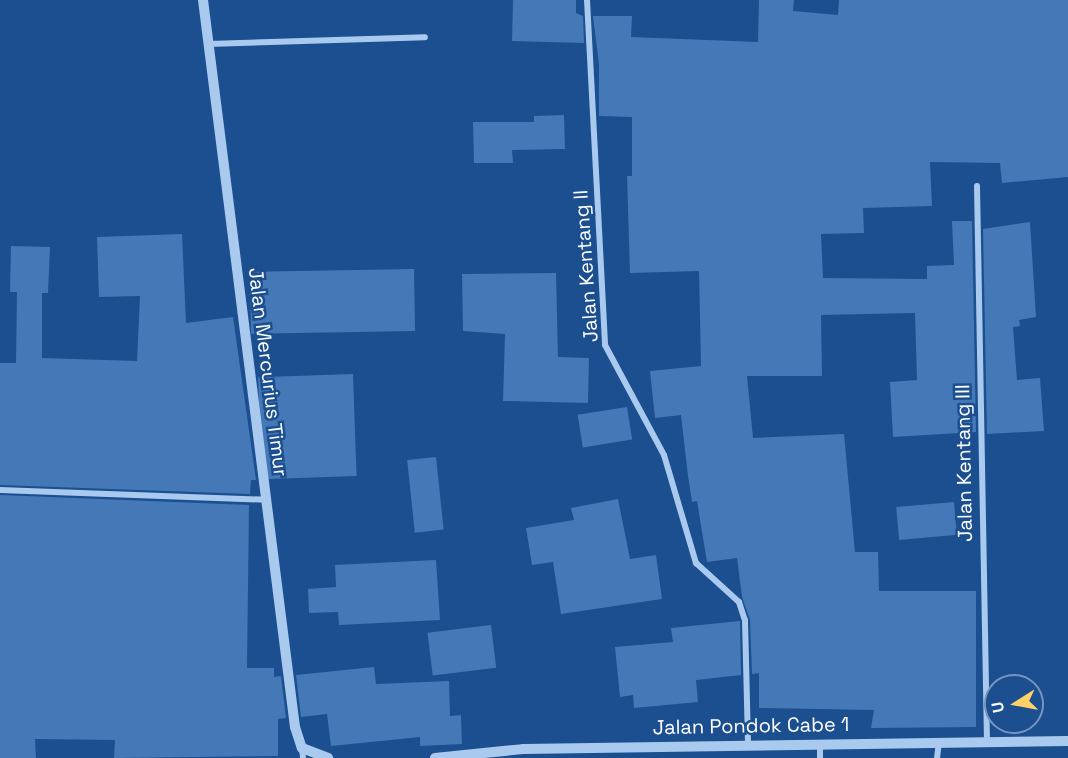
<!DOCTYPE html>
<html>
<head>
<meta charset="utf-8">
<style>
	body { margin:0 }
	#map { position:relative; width:1068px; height:758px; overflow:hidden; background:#1b4f8f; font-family:"Space Grotesk",sans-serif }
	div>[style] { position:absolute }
	.building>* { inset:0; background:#4478b7; transform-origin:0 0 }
	.minor>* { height:6px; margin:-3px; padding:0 3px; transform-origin:3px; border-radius:3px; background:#a9c9ee }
	.tertiary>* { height:10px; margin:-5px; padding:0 5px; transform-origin:5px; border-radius:5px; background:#a9c9ee }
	span { translate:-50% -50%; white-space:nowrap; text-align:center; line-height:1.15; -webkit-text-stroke:5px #1b4f8f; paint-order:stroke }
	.street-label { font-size:20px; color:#fff }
	.north { position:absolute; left:984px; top:674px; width:60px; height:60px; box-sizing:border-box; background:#1b4f8f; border:2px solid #7695bc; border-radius:50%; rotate:259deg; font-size:16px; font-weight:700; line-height:24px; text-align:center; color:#fff }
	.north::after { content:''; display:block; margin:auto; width:21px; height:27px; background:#ffd166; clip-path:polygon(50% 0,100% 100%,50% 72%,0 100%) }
</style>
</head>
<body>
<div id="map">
	<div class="building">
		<i style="clip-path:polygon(513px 0,576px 0,576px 13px,583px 16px,584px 43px,512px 41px)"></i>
		<i style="clip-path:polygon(759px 0,794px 0,793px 11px,838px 15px,839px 0,1068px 0,1068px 177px,1002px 183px,1000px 163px,930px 162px,932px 206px,863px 208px,864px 233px,821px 234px,823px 278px,927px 279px,927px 266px,954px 265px,952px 221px,972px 221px,976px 432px,893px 437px,890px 382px,917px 380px,915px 313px,821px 315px,822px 376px,747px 376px,753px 438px,844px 434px,855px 552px,878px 552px,879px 591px,976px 591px,976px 727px,871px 728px,874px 710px,759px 708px,759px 673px,752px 674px,750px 620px,742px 597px,737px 558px,707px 562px,697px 501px,692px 502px,688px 476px,681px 415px,655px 418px,650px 371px,701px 366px,699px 271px,630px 273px,627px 176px,632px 176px,632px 117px,599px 116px,599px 64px,593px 16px,632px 16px,631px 37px,758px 42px)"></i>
		<i style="clip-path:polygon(564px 115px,565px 149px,512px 150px,513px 163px,474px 163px,473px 122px,534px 122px,534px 116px)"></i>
		<i style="clip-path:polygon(1030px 222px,1036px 317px,1019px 320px,1020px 326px,1013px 327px,1017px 380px,1040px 378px,1044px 431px,987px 434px,983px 229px)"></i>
		<i style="clip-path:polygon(182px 234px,186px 323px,233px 317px,256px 480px,251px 480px,250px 494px,0 485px,0 363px,16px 363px,17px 292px,10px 292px,11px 246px,50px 247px,48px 293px,42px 293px,42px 358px,137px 361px,140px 296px,99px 297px,97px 237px)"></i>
		<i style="left:414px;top:269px;width:62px;height:164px;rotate:89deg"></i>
		<i style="clip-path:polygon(556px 273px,558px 357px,589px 358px,588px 403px,503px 401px,505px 334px,463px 331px,462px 274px)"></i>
		<i style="left:353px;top:374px;width:102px;height:95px;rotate:88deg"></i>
		<i style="left:627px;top:407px;width:33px;height:50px;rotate:81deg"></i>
		<i style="left:436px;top:457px;width:73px;height:29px;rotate:84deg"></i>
		<i style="clip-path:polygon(0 495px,249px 505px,247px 668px,274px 668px,274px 677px,281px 676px,286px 718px,278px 719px,278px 756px,114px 758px,115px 740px,35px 739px,36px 758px,0 758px)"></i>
		<i style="clip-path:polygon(618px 499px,630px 559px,656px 555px,662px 599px,561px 614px,553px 562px,532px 565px,526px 528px,574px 520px,571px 508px)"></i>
		<i style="left:954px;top:502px;width:33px;height:58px;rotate:85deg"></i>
		<i style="clip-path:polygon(436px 560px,440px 620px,339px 625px,338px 612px,309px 613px,308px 589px,336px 587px,335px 565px)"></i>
		<i style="clip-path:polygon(740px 621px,741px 675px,696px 680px,698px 702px,634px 708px,633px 695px,620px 697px,615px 647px,673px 642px,671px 628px)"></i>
		<i style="left:491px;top:625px;width:43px;height:64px;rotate:83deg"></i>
		<i style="clip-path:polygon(374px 667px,376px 684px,449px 681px,450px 716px,461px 715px,462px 744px,420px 746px,420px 737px,331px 746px,327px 714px,301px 717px,296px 675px)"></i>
	</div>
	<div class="minor">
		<i style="left:587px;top:0;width:345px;rotate:87deg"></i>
		<i style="left:605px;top:345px;width:125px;rotate:61.8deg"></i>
		<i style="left:664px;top:455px;width:113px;rotate:73.5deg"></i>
		<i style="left:696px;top:563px;width:58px;rotate:42.2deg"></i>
		<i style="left:739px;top:602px;width:19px;rotate:72deg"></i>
		<i style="left:745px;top:620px;width:124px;rotate:88.6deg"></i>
		<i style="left:208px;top:44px;width:217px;rotate:-1.8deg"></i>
		<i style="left:977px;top:186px;width:554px;rotate:88.97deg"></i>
		<i style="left:0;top:490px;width:267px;rotate:2.1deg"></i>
		<i style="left:302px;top:748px;width:10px;rotate:84deg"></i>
		<i style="left:820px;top:758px;width:15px;rotate:-90deg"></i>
		<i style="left:937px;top:758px;width:17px;rotate:-83deg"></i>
	</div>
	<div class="tertiary">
		<i style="left:203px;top:0;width:733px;rotate:82.79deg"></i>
		<i style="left:295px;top:727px;width:22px;rotate:72deg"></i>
		<i style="left:302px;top:748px;width:28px;rotate:21deg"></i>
		<i style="left:435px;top:758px;width:88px;rotate:-5.8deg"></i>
		<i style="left:523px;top:749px;width:545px;rotate:-0.84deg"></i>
	</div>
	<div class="street-label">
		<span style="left:586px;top:266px;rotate:-94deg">Jalan Kentang II</span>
		<span style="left:268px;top:372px;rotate:83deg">Jalan Mercurius Timur</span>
		<span style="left:964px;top:463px;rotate:-91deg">Jalan Kentang III</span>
		<span style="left:751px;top:726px;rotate:-1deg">Jalan Pondok Cabe 1</span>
	</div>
	<div class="north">U</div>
</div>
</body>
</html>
